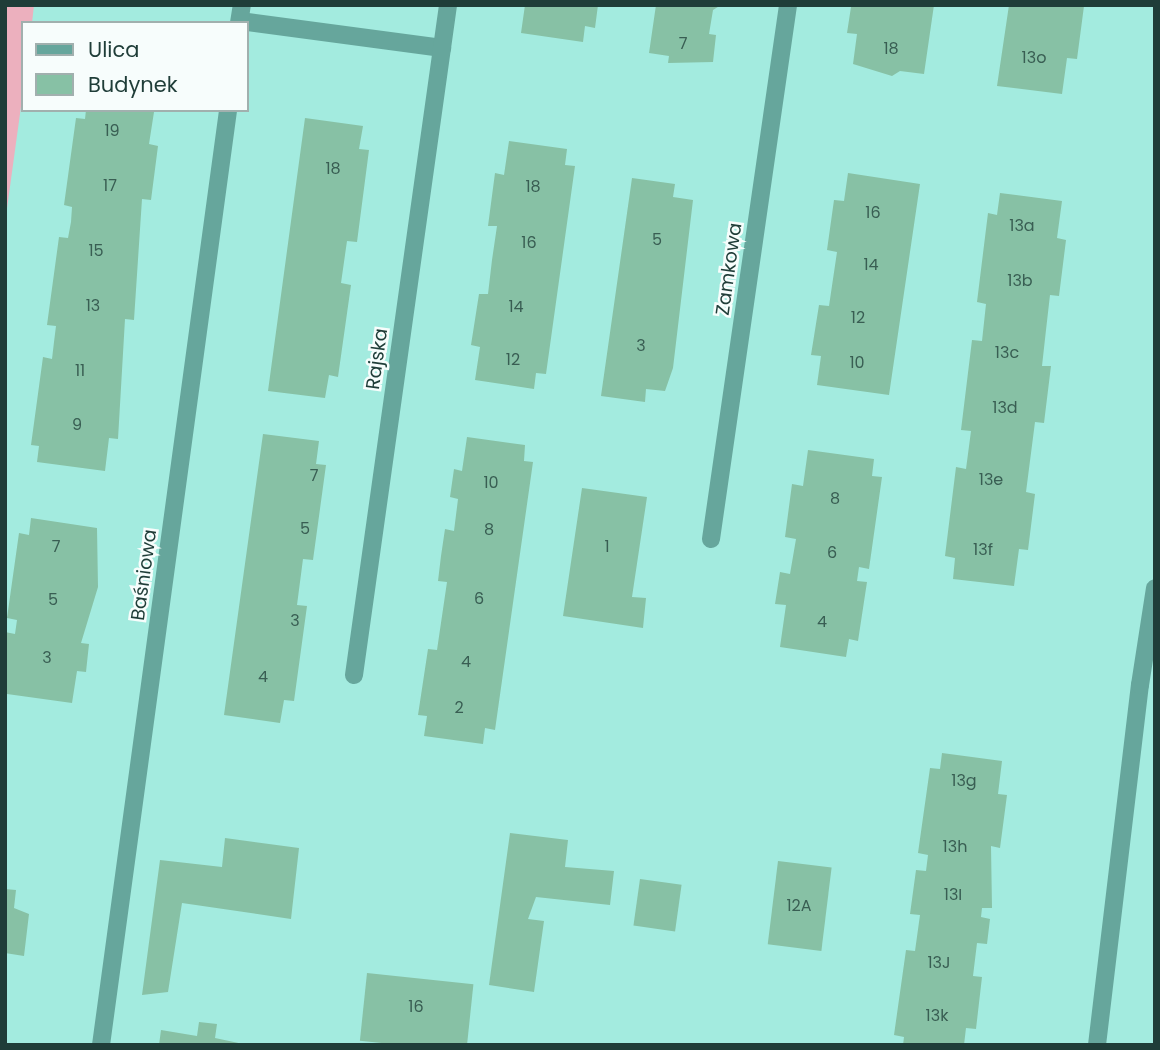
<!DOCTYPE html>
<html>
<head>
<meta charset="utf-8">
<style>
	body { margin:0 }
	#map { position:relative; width:1160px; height:1050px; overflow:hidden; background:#a3ebdf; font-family:Poppins,sans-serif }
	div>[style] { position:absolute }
	.green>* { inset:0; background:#ecb0be }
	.building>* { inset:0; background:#87c1a5; transform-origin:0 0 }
	.lane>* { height:18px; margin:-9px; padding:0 9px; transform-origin:9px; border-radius:9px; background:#66a69c }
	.street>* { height:18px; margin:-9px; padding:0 9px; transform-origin:9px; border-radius:9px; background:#66a69c }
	span { translate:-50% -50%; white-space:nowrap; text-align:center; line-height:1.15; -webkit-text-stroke:5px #f7fdfc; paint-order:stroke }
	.number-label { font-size:16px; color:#395e53 }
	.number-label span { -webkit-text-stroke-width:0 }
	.street-label { font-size:19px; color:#1f3d38 }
	.frame { position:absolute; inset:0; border:7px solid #1f3d38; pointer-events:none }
	.legend { position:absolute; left:21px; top:21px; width:228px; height:91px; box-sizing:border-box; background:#f7fdfc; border:2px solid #a1b0ae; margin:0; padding:9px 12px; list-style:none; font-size:21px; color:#1f3d38 }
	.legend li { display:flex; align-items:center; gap:14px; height:35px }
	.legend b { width:35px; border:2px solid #a1b0ae }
</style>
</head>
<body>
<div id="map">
	<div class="green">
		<i style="clip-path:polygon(5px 5px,34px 5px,32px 23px,23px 23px,23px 92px,5px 223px)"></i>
	</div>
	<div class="building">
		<i style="clip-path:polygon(525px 5px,598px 5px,595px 28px,585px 26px,583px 42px,521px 33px)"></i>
		<i style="clip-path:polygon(656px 5px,721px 5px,713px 10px,709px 34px,716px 35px,713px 62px,668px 63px,669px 56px,649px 53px)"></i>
		<i style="clip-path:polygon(934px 5px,924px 74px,900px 71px,892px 76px,853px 64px,857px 34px,847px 33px,851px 7px)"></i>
		<i style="clip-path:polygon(1009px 5px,1084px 6px,1077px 59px,1067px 58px,1062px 94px,997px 86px)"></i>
		<i style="clip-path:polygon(86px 110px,154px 112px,149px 144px,158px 146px,151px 200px,142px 199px,134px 320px,125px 319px,118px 439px,109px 438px,105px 471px,37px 462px,39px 446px,31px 445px,43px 357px,52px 359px,54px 342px,56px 326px,47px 325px,59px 237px,68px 238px,71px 222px,72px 207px,64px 205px,76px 118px,85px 119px)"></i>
		<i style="clip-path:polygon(305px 118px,363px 126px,359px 149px,369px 150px,357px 242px,347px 241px,341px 283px,351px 285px,338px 377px,329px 375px,325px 398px,268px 391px)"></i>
		<i style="clip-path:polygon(509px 141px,567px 149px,565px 165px,575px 166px,546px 374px,536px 373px,534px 389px,475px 380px,480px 347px,471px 345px,479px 294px,488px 294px,492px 260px,497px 226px,488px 226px,495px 173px,504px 175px)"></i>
		<i style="clip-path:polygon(848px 173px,920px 184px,889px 395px,817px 385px,821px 356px,811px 355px,819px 305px,829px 306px,837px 252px,827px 250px,834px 200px,844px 201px)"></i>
		<i style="clip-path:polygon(632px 178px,675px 184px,673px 197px,693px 200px,673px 368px,665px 391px,646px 389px,645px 402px,601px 396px)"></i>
		<i style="clip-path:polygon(1000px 193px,1062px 201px,1057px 238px,1066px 240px,1059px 296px,1050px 295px,1046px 330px,1042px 366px,1051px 366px,1044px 423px,1035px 422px,1026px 492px,1035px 494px,1028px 550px,1019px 549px,1014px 586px,953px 579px,955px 558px,945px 556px,956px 467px,966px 469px,971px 431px,961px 430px,972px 340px,982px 341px,986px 304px,977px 302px,988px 213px,997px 215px)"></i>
		<i style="clip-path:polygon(263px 434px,319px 441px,316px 464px,326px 465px,313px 560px,303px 559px,297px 605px,307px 606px,294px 701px,284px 700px,280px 723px,224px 715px)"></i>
		<i style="clip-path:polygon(467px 437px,525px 445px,524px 461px,533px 462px,495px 730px,485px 728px,483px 744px,424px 736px,427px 716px,418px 715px,428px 649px,437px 650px,447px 582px,438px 581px,441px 556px,445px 529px,454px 531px,458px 499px,450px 497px,454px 469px,462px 471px)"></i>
		<i style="clip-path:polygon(808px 450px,874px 459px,872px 476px,882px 477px,869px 569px,859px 567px,857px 581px,867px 582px,858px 641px,849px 639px,846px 657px,780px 647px,786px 605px,775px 604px,780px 572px,790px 574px,796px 539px,785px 537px,792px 484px,803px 486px)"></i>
		<i style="clip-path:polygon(582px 488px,647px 497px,632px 597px,646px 598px,643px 628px,563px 616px)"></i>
		<i style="clip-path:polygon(31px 518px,97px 528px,98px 587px,81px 643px,89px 644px,86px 672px,77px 671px,72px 703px,7px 694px,5px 632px,15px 634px,17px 620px,7px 618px,19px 533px,29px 535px)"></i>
		<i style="clip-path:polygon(942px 753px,1002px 761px,998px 794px,1007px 795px,1000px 848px,991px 846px,992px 908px,982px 908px,981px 917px,990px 919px,987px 944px,977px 943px,973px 976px,982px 977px,976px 1029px,966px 1028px,964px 1045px,903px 1045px,904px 1037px,894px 1035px,906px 950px,915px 951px,920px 915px,910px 914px,916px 870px,926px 871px,928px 855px,918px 853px,930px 768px,940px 769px)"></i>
		<i style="clip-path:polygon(510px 833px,568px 840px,565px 867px,614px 871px,610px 905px,536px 897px,528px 919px,544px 921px,534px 992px,489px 985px)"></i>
		<i style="clip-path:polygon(225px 838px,299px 848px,291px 919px,182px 903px,168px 992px,142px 995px,160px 860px,222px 867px)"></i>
		<i style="left:778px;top:861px;width:54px;height:84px;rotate:7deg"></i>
		<i style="left:640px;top:879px;width:42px;height:47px;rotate:8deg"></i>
		<i style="clip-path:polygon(5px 889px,16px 890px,14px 908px,29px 914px,24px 956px,5px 953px)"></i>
		<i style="left:367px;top:973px;width:107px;height:68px;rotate:6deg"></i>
		<i style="clip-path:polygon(199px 1022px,217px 1024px,215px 1038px,248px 1045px,159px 1045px,161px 1030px,197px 1036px)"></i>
	</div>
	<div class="lane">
		<i style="left:1097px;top:1045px;width:363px;rotate:-83.2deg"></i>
	</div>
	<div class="street">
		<i style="left:240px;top:21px;width:204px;rotate:7.6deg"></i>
		<i style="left:239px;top:23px;width:18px;rotate:-81deg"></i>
		<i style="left:711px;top:539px;width:540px;rotate:-81.79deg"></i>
		<i style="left:354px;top:675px;width:677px;rotate:-82.01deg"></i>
		<i style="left:1140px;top:685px;width:98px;rotate:-81.2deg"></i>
		<i style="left:101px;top:1045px;width:944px;rotate:-82.26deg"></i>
	</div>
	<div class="number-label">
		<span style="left:683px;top:44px">7</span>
		<span style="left:891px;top:49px">18</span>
		<span style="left:1034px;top:58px">13o</span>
		<span style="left:112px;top:131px">19</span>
		<span style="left:333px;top:169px">18</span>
		<span style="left:110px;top:186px">17</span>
		<span style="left:533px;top:187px">18</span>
		<span style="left:873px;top:213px">16</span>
		<span style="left:1022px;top:226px">13a</span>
		<span style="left:657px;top:240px">5</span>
		<span style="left:529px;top:243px">16</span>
		<span style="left:96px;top:251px">15</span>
		<span style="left:871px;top:265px">14</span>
		<span style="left:1020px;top:281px">13b</span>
		<span style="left:93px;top:306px">13</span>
		<span style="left:516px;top:307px">14</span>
		<span style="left:858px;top:318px">12</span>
		<span style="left:641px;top:346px">3</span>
		<span style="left:1007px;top:353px">13c</span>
		<span style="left:513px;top:360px">12</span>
		<span style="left:857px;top:363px">10</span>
		<span style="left:80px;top:371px">11</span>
		<span style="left:1005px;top:408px">13d</span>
		<span style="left:77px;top:425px">9</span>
		<span style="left:314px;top:476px">7</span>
		<span style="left:991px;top:480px">13e</span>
		<span style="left:491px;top:483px">10</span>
		<span style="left:835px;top:499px">8</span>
		<span style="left:305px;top:529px">5</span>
		<span style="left:489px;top:530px">8</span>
		<span style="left:56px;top:547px">7</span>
		<span style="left:607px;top:547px">1</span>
		<span style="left:983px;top:550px">13f</span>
		<span style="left:832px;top:553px">6</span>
		<span style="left:479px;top:599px">6</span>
		<span style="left:53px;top:600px">5</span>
		<span style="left:295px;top:621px">3</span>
		<span style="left:822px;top:622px">4</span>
		<span style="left:47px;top:658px">3</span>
		<span style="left:466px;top:662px">4</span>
		<span style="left:263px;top:677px">4</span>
		<span style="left:459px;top:708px">2</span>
		<span style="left:964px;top:781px">13g</span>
		<span style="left:955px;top:847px">13h</span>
		<span style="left:953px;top:895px">13I</span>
		<span style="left:799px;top:906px">12A</span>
		<span style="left:939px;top:963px">13J</span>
		<span style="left:416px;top:1007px">16</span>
		<span style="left:937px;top:1016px">13k</span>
	</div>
	<div class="street-label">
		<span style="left:729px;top:269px;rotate:-82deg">Zamkowa</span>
		<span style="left:377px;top:359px;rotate:-82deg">Rajska</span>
		<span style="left:144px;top:575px;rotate:-82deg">Baśniowa</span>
	</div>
	<div class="frame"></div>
	<ul class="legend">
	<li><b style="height:9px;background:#66a69c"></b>Ulica</li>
	<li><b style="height:19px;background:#87c1a5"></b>Budynek</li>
	</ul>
</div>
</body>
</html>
